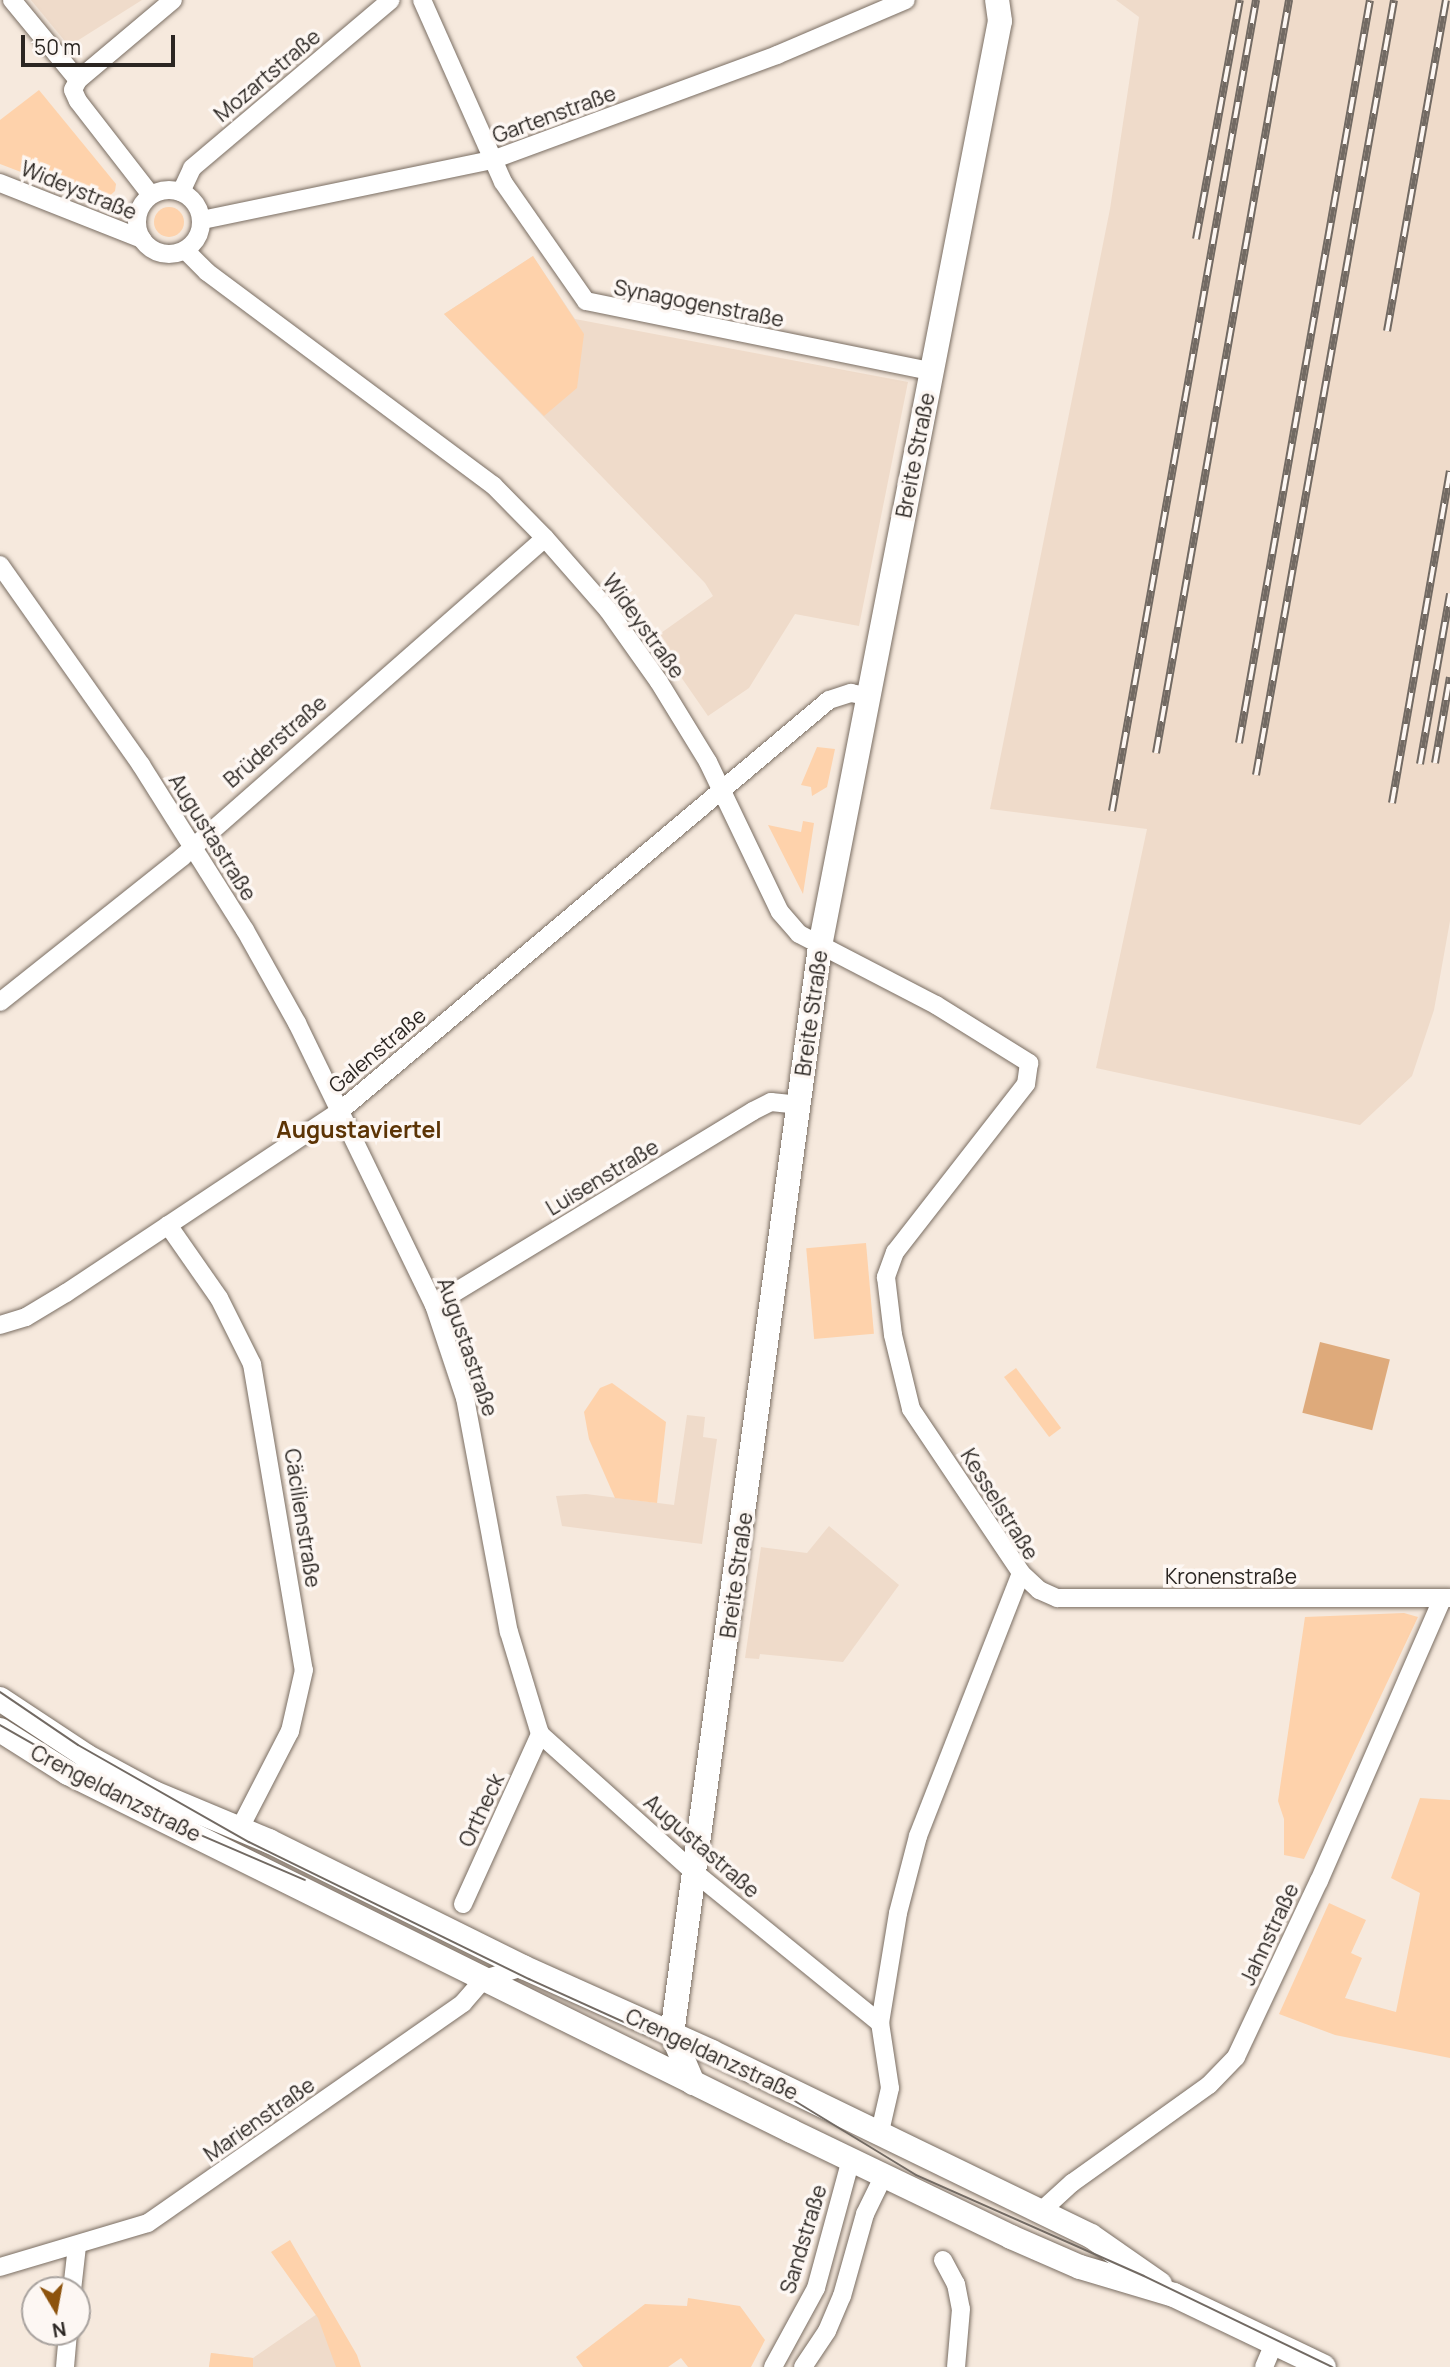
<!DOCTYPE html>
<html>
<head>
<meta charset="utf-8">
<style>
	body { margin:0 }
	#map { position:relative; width:1450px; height:2367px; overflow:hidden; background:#f6e9dd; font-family:Manrope,sans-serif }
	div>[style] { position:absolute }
	.built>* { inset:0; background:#efdbca }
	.green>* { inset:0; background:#fed2ab; transform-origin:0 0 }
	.round { border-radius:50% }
	.water>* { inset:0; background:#deaa7b; transform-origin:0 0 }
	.roads { filter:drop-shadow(0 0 2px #7a6e63) drop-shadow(0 0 2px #7a6e63) }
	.street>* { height:18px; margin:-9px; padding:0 9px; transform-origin:9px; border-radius:9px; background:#fff }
	.street>.ring { margin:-9px; padding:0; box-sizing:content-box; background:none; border:18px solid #fff; border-radius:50% }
	.secondary>* { height:24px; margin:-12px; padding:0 12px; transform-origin:12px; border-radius:12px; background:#fff }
	.tram>* { height:2px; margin:-1px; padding:0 1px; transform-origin:1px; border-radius:1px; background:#726a63 }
	.rail>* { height:8px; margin-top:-4px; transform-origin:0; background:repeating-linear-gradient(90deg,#fdf7f3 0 16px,#726a63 0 32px); box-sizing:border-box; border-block:2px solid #726a63 }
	span { translate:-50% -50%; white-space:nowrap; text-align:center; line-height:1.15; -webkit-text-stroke:7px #fdf7f3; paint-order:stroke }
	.street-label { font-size:21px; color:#2b2622 }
	.neighbourhood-label { font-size:23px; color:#5c3405; font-weight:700 }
	.north { position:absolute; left:21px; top:2276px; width:70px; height:70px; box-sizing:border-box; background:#fdf7f3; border:2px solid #a9a39f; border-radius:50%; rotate:170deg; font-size:19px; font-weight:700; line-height:28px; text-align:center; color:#2b2622 }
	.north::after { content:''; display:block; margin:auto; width:24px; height:32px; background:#8d530d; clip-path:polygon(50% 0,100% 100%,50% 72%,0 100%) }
	.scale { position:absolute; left:21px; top:35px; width:154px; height:32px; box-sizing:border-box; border:4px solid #2b2622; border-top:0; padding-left:9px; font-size:21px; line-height:24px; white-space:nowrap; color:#2b2622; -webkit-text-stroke:5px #fdf7f3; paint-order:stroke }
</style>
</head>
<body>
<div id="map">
	<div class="built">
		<i style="clip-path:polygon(31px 0,142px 0,69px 46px)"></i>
		<i style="clip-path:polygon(1116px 0,1450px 0,1450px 921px,1434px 1010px,1412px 1076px,1360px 1125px,1096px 1068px,1147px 829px,990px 809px,1110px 209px,1139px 17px)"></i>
		<i style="clip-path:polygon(533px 256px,575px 319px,908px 382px,859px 626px,795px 614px,749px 688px,708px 716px,654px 638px,713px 596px,705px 583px,444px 314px)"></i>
		<i style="clip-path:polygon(687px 1415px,705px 1417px,703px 1437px,717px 1439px,702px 1544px,562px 1526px,556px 1496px,586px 1494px,674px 1505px)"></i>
		<i style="clip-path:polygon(829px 1526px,899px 1585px,843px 1662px,760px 1654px,759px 1659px,745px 1658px,761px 1547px,807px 1553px)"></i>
		<i style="clip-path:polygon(317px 2314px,338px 2367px,209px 2367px,211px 2353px,253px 2358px)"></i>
	</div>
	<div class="green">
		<i style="clip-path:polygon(39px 90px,116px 184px,115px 191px,102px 203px,0 164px,0 120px)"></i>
		<i class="round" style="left:154px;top:207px;width:30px;height:30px"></i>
		<i style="clip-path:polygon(533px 256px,584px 334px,577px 388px,544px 416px,444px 314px)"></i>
		<i style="clip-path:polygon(817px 747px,835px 749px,827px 787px,812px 796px,811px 787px,801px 785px)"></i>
		<i style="clip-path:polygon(803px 821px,814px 823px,803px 894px,768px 825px,801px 832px)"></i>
		<i style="left:866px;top:1243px;width:91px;height:60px;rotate:85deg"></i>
		<i style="left:1016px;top:1368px;width:75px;height:15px;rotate:53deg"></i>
		<i style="clip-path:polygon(612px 1383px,666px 1422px,657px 1503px,615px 1498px,589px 1439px,584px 1412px,600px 1388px)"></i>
		<i style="clip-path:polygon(1404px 1613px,1418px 1617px,1304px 1859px,1284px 1855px,1284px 1819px,1278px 1801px,1305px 1617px)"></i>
		<i style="clip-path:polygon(1420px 1798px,1450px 1800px,1450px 2058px,1335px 2035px,1279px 2014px,1329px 1903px,1366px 1920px,1351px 1953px,1362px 1958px,1345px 1998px,1396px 2012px,1420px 1893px,1391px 1878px)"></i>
		<i style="clip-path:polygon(290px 2240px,357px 2355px,361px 2367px,336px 2367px,318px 2318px,271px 2252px)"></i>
		<i style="clip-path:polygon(688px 2298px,740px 2306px,765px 2340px,751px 2367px,688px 2367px,681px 2358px,668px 2367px,583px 2367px,576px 2357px,645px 2304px,687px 2306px)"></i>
		<i style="clip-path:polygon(211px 2353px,253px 2358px,253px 2367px,209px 2367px)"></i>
	</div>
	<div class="water">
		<i style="left:1320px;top:1342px;width:72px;height:73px;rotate:14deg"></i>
	</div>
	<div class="roads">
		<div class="street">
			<i style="left:12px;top:0;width:104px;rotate:50.5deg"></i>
			<i style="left:78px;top:80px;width:11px;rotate:117deg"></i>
			<i style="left:73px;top:90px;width:12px;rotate:66deg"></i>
			<i style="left:78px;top:101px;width:119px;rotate:52.2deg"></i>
			<i style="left:422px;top:0;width:199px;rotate:66deg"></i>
			<i style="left:503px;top:182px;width:145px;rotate:55.1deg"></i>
			<i style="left:586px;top:301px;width:352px;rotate:11.5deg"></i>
			<i style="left:78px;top:80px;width:124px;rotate:-40.1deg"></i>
			<i style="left:0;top:183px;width:153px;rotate:21.5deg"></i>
			<i class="ring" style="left:137px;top:190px;width:46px;height:46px"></i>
			<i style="left:181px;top:192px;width:26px;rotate:-65deg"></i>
			<i style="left:192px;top:168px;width:260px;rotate:-40.2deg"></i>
			<i style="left:202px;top:220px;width:296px;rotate:-11.7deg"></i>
			<i style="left:492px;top:160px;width:304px;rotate:-20.2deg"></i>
			<i style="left:777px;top:55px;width:140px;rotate:-23.1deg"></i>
			<i style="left:185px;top:250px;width:31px;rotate:45deg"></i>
			<i style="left:207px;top:272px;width:357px;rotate:36.7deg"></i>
			<i style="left:493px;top:485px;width:74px;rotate:45.5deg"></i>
			<i style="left:545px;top:538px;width:96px;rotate:48.8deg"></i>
			<i style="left:608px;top:610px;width:88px;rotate:54.7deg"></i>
			<i style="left:659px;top:682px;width:94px;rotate:58.5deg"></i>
			<i style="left:708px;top:762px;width:166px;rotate:64.4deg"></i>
			<i style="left:780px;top:912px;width:29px;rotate:49deg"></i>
			<i style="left:799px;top:934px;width:154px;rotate:27.4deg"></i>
			<i style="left:936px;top:1005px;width:110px;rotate:31.9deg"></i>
			<i style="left:1029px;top:1063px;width:21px;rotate:98deg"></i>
			<i style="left:1026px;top:1084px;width:213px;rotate:127.9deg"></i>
			<i style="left:895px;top:1252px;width:27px;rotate:110deg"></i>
			<i style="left:886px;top:1277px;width:58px;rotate:83.1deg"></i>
			<i style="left:893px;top:1335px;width:76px;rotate:76.3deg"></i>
			<i style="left:911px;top:1409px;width:197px;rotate:56.1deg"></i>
			<i style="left:1021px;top:1573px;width:25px;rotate:43deg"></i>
			<i style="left:1039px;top:1590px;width:20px;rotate:24deg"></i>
			<i style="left:1057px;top:1598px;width:393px"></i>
			<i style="left:0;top:565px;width:245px;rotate:54.8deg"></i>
			<i style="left:141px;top:765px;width:195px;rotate:57.8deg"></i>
			<i style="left:245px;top:930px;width:107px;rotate:60.8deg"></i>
			<i style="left:297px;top:1023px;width:314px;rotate:64.1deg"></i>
			<i style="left:434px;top:1305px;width:98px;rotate:71.6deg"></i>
			<i style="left:465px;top:1398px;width:238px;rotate:79.4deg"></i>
			<i style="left:509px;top:1632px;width:107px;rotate:73.1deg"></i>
			<i style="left:540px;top:1734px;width:207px;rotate:41.9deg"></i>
			<i style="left:694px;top:1872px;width:240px;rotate:39.1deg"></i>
			<i style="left:0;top:1002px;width:233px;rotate:-38.5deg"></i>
			<i style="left:182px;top:857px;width:483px;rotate:-41.3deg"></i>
			<i style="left:168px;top:1225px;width:89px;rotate:55.1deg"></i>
			<i style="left:219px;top:1298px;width:74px;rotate:63.4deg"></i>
			<i style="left:252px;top:1364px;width:310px;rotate:80.4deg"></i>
			<i style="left:304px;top:1670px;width:63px;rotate:102.9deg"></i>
			<i style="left:290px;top:1731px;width:109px;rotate:117.3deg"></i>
			<i style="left:434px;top:1305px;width:373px;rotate:-31.3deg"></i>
			<i style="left:753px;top:1111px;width:20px;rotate:-27deg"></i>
			<i style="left:771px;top:1102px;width:27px;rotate:6deg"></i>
			<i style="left:0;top:1325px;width:27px;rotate:-17deg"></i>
			<i style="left:26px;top:1317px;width:47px;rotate:-31deg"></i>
			<i style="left:66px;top:1293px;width:329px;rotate:-33.6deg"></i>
			<i style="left:340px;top:1111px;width:639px;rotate:-40.05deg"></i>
			<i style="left:829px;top:700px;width:23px;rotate:-18deg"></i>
			<i style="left:851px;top:693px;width:16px;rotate:11deg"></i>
			<i style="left:463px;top:1904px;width:187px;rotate:-65.6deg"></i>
			<i style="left:879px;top:2136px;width:49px;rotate:-77.1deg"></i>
			<i style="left:890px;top:2088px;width:66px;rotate:-98.7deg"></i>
			<i style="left:880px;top:2023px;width:111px;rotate:-80.7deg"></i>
			<i style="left:898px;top:1913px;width:80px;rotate:-75.4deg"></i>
			<i style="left:918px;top:1836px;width:282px;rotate:-68.6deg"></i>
			<i style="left:1039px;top:2213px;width:45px;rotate:-42.3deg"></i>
			<i style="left:1072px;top:2183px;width:168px;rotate:-35.6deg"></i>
			<i style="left:1209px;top:2085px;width:39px;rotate:-46deg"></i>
			<i style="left:1236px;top:2057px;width:195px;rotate:-64.8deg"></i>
			<i style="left:1319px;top:1881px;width:308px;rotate:-66.4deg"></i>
			<i style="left:943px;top:2260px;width:27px;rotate:62deg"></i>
			<i style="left:956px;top:2284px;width:25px;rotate:79deg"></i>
			<i style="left:961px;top:2309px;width:58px;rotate:94.9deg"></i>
			<i style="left:0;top:2267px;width:154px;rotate:-16.6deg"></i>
			<i style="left:148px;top:2223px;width:384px;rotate:-34.9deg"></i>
			<i style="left:463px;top:2003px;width:32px;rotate:-49deg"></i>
			<i style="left:484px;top:1979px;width:41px;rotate:-17.1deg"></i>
			<i style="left:72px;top:2290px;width:44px;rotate:-83.5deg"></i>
			<i style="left:65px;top:2367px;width:35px;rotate:-85deg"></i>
			<i style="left:773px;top:2367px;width:90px;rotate:-61.4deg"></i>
			<i style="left:816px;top:2288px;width:134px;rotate:-74.8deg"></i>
			<i style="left:803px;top:2367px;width:43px;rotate:-56.3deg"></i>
			<i style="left:827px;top:2331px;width:38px;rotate:-67deg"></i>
			<i style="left:842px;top:2296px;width:85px;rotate:-74.3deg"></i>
			<i style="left:865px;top:2214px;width:43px;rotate:-64deg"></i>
			<i style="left:1264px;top:2367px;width:26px;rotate:-67deg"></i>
		</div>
		<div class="secondary">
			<i style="left:0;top:1699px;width:103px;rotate:33.5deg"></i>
			<i style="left:86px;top:1756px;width:77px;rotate:28.6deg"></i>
			<i style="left:154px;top:1793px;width:125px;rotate:22.7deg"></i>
			<i style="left:269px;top:1841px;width:284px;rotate:26.4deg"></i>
			<i style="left:523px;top:1967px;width:207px;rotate:24.2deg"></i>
			<i style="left:712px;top:2052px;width:421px;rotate:25.9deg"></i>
			<i style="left:1091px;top:2236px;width:84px;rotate:34.8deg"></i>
			<i style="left:0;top:1730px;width:80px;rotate:32.3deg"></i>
			<i style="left:68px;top:1773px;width:807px;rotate:26.34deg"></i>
			<i style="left:791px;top:2131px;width:244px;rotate:25.7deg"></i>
			<i style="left:1011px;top:2237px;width:75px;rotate:23.5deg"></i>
			<i style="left:1080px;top:2267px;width:98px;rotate:16.6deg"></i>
			<i style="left:1174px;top:2295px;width:166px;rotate:25.6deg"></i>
			<i style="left:693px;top:2083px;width:53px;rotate:-113.2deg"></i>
			<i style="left:672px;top:2034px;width:1098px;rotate:-82.25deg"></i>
			<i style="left:820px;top:946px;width:942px;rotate:-78.99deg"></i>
			<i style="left:1000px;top:21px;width:21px;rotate:-98deg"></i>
		</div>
	</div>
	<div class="tram">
		<i style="left:0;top:1692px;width:94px;rotate:34.2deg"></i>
		<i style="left:78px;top:1745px;width:197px;rotate:29.6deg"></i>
		<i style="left:249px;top:1842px;width:312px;rotate:26.1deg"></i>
		<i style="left:529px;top:1979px;width:281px;rotate:24.4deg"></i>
		<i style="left:785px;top:2095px;width:153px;rotate:31.4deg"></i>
		<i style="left:916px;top:2175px;width:249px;rotate:23.9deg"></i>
		<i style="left:1144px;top:2276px;width:209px;rotate:25.8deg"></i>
		<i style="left:0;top:1725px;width:193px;rotate:29.7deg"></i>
		<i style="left:168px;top:1821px;width:149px;rotate:23.3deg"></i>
	</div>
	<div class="rail">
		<i style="left:1196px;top:239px;width:243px;rotate:-79.6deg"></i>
		<i style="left:1387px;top:331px;width:336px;rotate:-79.9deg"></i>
		<i style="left:1239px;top:743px;width:754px;rotate:-80deg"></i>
		<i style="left:1156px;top:753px;width:765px;rotate:-79.98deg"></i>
		<i style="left:1435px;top:763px;width:87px;rotate:-80.1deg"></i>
		<i style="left:1420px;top:764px;width:173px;rotate:-80deg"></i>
		<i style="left:1256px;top:775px;width:787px;rotate:-79.9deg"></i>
		<i style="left:1392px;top:803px;width:337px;rotate:-80.1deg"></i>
		<i style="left:1112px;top:811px;width:824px;rotate:-79.93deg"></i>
	</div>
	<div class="street-label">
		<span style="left:267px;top:75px;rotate:-40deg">Mozartstraße</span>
		<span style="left:554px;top:114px;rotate:-20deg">Gartenstraße</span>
		<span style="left:79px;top:190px;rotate:22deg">Wideystraße</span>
		<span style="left:699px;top:303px;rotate:11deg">Synagogenstraße</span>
		<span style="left:915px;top:455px;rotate:-79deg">Breite Straße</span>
		<span style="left:644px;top:626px;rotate:54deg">Wideystraße</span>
		<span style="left:275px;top:741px;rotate:-41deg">Brüderstraße</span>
		<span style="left:213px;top:837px;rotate:58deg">Augustastraße</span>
		<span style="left:811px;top:1013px;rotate:-82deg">Breite Straße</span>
		<span style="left:377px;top:1050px;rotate:-40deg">Galenstraße</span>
		<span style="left:602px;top:1177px;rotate:-31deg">Luisenstraße</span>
		<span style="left:468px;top:1347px;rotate:71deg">Augustastraße</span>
		<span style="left:1000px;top:1504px;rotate:58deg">Kesselstraße</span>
		<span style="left:303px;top:1518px;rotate:81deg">Cäcilienstraße</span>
		<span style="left:736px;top:1575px;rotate:-82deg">Breite Straße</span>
		<span style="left:1231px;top:1576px">Kronenstraße</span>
		<span style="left:116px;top:1793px;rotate:27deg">Crengeldanzstraße</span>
		<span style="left:481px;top:1810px;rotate:-65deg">Ortheck</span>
		<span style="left:702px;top:1846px;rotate:41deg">Augustastraße</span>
		<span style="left:1269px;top:1934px;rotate:-65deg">Jahnstraße</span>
		<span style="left:712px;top:2054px;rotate:25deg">Crengeldanzstraße</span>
		<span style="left:259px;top:2119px;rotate:-35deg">Marienstraße</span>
		<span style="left:803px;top:2239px;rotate:-73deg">Sandstraße</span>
	</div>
	<div class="neighbourhood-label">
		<span style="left:359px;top:1129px">Augustaviertel</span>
	</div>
	<div class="north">N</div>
	<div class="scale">50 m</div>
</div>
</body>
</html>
